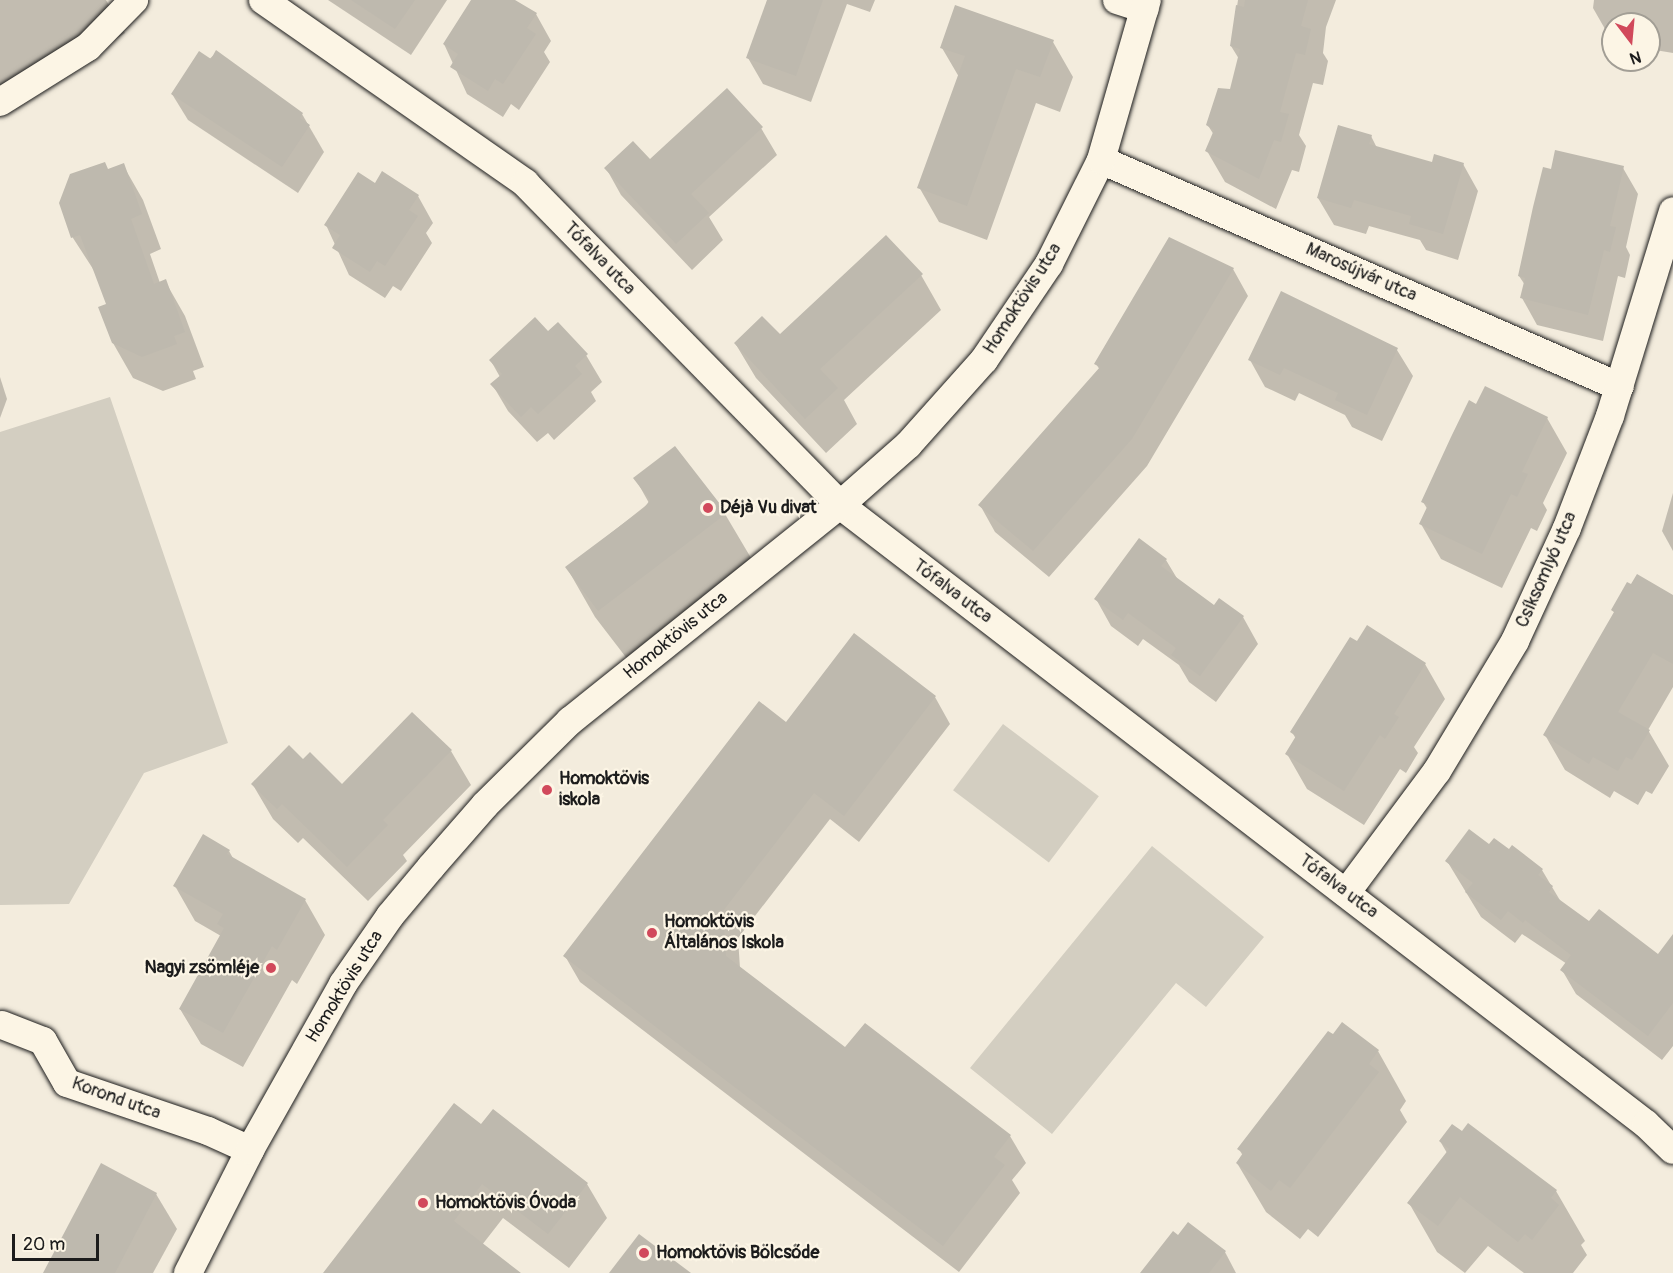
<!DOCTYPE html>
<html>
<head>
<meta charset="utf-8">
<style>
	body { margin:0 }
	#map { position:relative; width:1673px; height:1273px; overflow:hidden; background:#f3ecdd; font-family:Pangolin,sans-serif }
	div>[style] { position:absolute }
	.green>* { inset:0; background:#d3cec1; transform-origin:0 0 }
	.shadow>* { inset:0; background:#0003 }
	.building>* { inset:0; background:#beb9ae }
	.roads { filter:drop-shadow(0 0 2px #1c1c1c) drop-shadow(0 0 2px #1c1c1c) }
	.minor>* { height:28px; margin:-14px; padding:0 14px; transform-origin:14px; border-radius:14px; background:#fcf5e5 }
	.dots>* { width:16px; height:16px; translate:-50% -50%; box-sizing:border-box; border:3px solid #fcf5e5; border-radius:50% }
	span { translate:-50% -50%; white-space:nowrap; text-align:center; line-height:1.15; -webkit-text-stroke:4.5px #fcf5e5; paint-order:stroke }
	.street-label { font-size:18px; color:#1c1c1c }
	.poi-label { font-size:18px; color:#1c1c1c; font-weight:700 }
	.left { translate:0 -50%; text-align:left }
	.right { translate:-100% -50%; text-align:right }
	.north { position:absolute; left:1601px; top:12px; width:60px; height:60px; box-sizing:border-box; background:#fcf5e5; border:2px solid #a29e95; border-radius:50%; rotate:164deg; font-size:16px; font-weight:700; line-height:24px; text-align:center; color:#1c1c1c }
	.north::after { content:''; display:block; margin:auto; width:21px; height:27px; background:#d1495b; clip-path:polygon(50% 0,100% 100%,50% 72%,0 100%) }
	.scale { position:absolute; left:12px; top:1234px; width:87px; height:27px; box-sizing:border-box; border:3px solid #1c1c1c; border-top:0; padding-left:8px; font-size:18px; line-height:21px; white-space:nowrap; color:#1c1c1c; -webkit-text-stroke:4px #fcf5e5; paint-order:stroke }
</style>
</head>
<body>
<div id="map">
	<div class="green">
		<i style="clip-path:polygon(110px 397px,228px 743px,144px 773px,69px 904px,0 905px,0 432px)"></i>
		<i style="left:1003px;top:724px;width:120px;height:83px;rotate:37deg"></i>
		<i style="clip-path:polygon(1152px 846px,1264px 937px,1206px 1007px,1176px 983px,1052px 1134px,970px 1068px)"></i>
	</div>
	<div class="shadow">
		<i style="clip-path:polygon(0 0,106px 0,125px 33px,101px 49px,0 99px)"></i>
		<i style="clip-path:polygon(328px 0,447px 0,411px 55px)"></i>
		<i style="clip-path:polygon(472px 0,513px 0,536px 14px,551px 41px,544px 52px,550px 62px,519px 110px,511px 104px,503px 117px,467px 94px,444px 44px)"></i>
		<i style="clip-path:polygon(769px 0,875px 0,870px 12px,847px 4px,811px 102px,763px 84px,748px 58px)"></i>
		<i style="clip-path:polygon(1238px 0,1336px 0,1326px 27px,1323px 53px,1328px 61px,1323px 85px,1313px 83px,1299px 135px,1306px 146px,1299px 172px,1292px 170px,1276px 209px,1225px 182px,1207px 151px,1214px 135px,1207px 124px,1231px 91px,1239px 59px,1231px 46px)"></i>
		<i style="clip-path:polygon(1594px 0,1673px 0,1673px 53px,1649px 49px,1649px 24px,1613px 24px,1613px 43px,1593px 8px)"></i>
		<i style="clip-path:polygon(1053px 42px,1073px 77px,1060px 112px,1036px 103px,987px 240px,939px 222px,919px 187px,959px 77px,942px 48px)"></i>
		<i style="clip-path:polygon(217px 52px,302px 114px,324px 152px,298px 193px,188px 120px,172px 94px)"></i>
		<i style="clip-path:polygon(761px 128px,777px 155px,709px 217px,723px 240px,692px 270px,621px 195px,606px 168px,650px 161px)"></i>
		<i style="clip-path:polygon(1371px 136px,1377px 148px,1433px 164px,1463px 164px,1478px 191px,1458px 260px,1426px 250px,1420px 240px,1369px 226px,1366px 234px,1334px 225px,1318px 198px)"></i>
		<i style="clip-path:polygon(123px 165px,143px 200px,161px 249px,150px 254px,160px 283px,165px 281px,185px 316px,204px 367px,193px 371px,196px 379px,163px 391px,133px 378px,113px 343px,108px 305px,95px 272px,73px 238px,60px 203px)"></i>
		<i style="clip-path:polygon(1623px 168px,1638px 194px,1626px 247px,1630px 255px,1625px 278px,1618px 276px,1603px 341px,1537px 325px,1522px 298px,1525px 285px,1519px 276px,1552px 171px)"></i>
		<i style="clip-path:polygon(375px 185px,418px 196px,433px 223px,426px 233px,432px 243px,401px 291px,393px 286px,385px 298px,349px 275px,326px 225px)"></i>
		<i style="clip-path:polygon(1233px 269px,1248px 296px,1147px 466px,1049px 577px,995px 532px,980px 505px,1100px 370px,1096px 364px)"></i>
		<i style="clip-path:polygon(921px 275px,941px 310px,844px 400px,857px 424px,826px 453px,756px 378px,735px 343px,780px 336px)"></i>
		<i style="clip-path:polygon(1281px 293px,1397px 350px,1413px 376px,1382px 441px,1352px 427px,1345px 415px,1299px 393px,1295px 401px,1265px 387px,1250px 360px)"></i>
		<i style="clip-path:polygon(548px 333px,586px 355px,602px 382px,591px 392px,596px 401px,554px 440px,548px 433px,537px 442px,508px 411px,492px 384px,500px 377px,491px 361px)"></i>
		<i style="clip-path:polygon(0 377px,7px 399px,0 418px)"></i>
		<i style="clip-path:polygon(1477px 406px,1547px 418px,1567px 453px,1543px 503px,1547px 510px,1537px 531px,1531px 528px,1502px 588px,1441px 559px,1421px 524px,1428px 510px,1423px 502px)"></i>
		<i style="clip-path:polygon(635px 478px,725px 514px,754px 563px,628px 660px,595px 617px,567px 568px,649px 503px)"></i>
		<i style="clip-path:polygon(1673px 493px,1673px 551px,1662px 531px)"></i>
		<i style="clip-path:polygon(1166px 560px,1178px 580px,1214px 607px,1243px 617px,1258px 644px,1216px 702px,1189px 682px,1179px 665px,1143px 639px,1138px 646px,1111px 626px,1096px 599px)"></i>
		<i style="clip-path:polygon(1673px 596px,1673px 687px,1648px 730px,1669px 766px,1652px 794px,1646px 791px,1638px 805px,1614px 791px,1610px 798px,1565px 770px,1545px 735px,1615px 614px,1613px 610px)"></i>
		<i style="clip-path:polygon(1357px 643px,1425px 664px,1445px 699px,1414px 747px,1418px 753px,1406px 773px,1400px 769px,1364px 825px,1307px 789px,1287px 754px,1296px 739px,1292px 732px)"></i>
		<i style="clip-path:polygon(935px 697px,950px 724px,859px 842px,830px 819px,738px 938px,740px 968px,846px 1049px,1010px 1136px,1026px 1163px,1012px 1180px,1020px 1193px,959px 1272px,580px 982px,565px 956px,786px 724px)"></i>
		<i style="clip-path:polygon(451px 751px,471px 785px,403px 855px,407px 861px,368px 901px,303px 838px,298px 843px,273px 819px,253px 785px,303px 762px,342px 786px)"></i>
		<i style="clip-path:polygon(1490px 846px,1509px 851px,1512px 847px,1542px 870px,1561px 902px,1589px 924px,1673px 962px,1673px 1046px,1662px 1060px,1576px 994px,1562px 970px,1567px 964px,1522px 934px,1515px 943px,1481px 917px,1447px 861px)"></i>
		<i style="clip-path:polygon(229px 851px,234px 860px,305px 900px,325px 935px,297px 984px,292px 980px,243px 1067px,201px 1044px,180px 1009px,221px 936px,195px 921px,175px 886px)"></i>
		<i style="clip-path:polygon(1378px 1051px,1406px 1101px,1400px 1110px,1407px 1122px,1318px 1237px,1308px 1229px,1300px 1239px,1266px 1212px,1237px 1163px,1243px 1156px,1239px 1149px)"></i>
		<i style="clip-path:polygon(1469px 1125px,1556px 1191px,1585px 1241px,1581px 1245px,1587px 1255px,1573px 1273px,1524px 1273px,1488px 1246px,1465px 1273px,1437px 1252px,1409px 1203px,1447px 1153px,1440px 1141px,1462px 1133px)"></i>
		<i style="clip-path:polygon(481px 1127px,587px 1184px,607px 1218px,569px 1268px,503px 1218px,482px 1245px,518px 1273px,325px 1273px)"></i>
		<i style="clip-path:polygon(156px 1194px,177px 1229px,153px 1273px,44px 1273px)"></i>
		<i style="clip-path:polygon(1178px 1237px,1225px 1252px,1236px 1273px,1142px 1273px)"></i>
	</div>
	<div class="building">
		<i style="clip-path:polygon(351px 0,415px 0,395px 29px)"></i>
		<i style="clip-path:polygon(471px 0,515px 0,537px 13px,527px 28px,536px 34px,503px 84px,495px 79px,488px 91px,450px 67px,458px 54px,443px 44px)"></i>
		<i style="clip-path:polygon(767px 0,823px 0,796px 76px,746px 58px)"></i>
		<i style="clip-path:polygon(1245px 0,1308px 0,1301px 26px,1311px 29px,1305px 55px,1296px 53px,1280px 112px,1289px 114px,1281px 142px,1274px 140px,1259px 179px,1205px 151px,1214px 130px,1206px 125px,1218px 88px,1230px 89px,1240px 49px,1230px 46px,1236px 5px,1244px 7px)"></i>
		<i style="clip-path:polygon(955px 5px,1054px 40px,1040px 77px,1016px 69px,967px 206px,917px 188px,965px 56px,940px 48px)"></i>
		<i style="clip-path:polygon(216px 50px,303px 113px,300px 118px,310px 125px,282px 167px,171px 94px,199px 51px,211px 59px)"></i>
		<i style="clip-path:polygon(727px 88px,763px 127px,691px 194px,709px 213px,676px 244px,604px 168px,633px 141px,650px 159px)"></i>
		<i style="clip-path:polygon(1338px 125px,1372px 135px,1369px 144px,1432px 162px,1434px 154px,1464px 163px,1443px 234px,1409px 224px,1411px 216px,1354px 200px,1351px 208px,1317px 198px)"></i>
		<i style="clip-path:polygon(1555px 150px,1624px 166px,1610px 226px,1616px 227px,1610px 252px,1604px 250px,1588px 315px,1520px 298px,1525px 278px,1518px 276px,1533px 207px,1543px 167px,1551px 169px)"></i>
		<i style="clip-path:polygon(105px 162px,108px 169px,124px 163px,142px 214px,131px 219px,154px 284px,166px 279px,185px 332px,174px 336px,177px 344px,142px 357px,112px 343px,98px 307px,106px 304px,80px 235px,71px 238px,59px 203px,70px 174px)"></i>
		<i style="clip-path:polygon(382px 171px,419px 195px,409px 210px,418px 216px,385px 266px,377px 261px,370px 272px,332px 248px,340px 235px,324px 225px,358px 172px,375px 183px)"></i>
		<i style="clip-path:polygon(886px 235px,923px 274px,820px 369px,838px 388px,805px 419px,734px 343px,762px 316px,780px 334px)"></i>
		<i style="clip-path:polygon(1169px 237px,1234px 268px,1132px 439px,1033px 551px,978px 505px,1100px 367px,1094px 364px)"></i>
		<i style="clip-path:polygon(1281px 291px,1398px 348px,1367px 415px,1335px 400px,1338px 393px,1284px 368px,1280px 375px,1248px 360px)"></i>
		<i style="clip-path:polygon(535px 317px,548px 331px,558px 322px,588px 354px,575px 366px,582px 374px,538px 414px,531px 407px,521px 417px,490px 384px,502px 374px,489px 360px)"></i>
		<i style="clip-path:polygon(1485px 386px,1548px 417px,1522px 472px,1528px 474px,1517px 497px,1511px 494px,1482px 554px,1419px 524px,1428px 505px,1421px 502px,1451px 437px,1469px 400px,1476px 404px)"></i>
		<i style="clip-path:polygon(675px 446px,727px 513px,598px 611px,565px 567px,644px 508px,650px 500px,633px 478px)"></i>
		<i style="clip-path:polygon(1139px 538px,1167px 559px,1161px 566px,1214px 605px,1219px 598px,1244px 616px,1200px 676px,1171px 655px,1176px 648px,1128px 613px,1123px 620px,1094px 599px)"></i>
		<i style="clip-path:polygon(1637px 574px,1673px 595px,1673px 664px,1653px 653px,1618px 712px,1650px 730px,1632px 760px,1626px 757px,1618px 771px,1593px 757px,1589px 764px,1543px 735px,1614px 612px,1611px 610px,1627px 582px,1631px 584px)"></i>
		<i style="clip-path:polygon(1367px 625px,1426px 663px,1394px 714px,1399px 717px,1385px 739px,1380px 735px,1344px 791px,1285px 754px,1296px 736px,1290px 732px,1350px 637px,1357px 641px)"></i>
		<i style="clip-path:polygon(854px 633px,936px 696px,844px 816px,814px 793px,723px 911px,726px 956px,845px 1047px,865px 1023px,1011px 1135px,994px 1157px,1005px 1165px,943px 1246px,563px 956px,759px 701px,786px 722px)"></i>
		<i style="clip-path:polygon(412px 712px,452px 750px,383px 820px,388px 825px,347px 867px,282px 804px,277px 809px,251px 784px,289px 745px,303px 759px,310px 752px,342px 784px)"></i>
		<i style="clip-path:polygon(1469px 829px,1489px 844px,1494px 838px,1509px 849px,1512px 845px,1543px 869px,1538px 875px,1553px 886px,1549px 892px,1589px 921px,1599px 909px,1658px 954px,1673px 934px,1673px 1003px,1648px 1036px,1560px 970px,1571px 955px,1525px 920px,1523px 923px,1508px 911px,1501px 920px,1465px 892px,1473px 883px,1445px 861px)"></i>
		<i style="clip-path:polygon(203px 834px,230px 850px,227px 854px,306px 899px,277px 950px,272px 946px,223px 1033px,179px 1009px,224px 928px,217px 924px,223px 914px,173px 886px)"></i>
		<i style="clip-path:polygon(1342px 1022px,1379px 1050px,1369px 1064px,1379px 1072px,1290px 1188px,1279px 1180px,1271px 1191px,1236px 1163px,1243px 1153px,1237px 1149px,1328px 1031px,1333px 1034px)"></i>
		<i style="clip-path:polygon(454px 1103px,481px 1124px,493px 1109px,588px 1183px,548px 1234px,482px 1184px,454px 1221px,521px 1273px,323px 1273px)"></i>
		<i style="clip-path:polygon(1468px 1123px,1557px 1190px,1551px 1198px,1559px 1205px,1532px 1240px,1525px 1234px,1518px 1242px,1460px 1197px,1438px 1226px,1407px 1203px,1449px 1149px,1439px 1141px,1452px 1124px,1462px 1131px)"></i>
		<i style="clip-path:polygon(101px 1163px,157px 1193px,115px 1273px,43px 1273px)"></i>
		<i style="clip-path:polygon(1188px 1222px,1226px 1251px,1209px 1273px,1140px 1273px,1173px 1231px,1178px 1235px)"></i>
		<i style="clip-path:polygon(639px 1234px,691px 1273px,609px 1273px)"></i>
	</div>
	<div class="roads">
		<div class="minor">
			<i style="left:263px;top:0;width:320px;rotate:34.9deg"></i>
			<i style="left:525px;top:183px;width:450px;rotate:45.6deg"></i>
			<i style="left:840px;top:505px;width:1016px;rotate:37.52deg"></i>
			<i style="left:1646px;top:1124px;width:37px;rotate:44deg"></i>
			<i style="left:1117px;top:0;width:29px;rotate:18deg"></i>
			<i style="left:0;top:102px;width:104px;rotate:-32deg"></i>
			<i style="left:88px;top:47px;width:66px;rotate:-45.6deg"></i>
			<i style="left:1101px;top:160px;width:566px;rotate:23.62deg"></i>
			<i style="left:1346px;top:893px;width:152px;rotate:-53.3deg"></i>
			<i style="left:1437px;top:771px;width:152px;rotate:-59deg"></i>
			<i style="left:1515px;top:641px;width:124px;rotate:-65.3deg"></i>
			<i style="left:1567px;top:528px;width:120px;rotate:-69deg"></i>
			<i style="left:1610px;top:416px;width:214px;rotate:-72.9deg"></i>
			<i style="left:2px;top:1025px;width:44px;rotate:21.3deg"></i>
			<i style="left:43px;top:1041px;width:48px;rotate:60.3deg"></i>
			<i style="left:67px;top:1083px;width:149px;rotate:18.8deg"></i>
			<i style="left:208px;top:1131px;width:46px;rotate:24.3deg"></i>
			<i style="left:188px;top:1273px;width:138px;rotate:-63.2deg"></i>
			<i style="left:250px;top:1150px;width:190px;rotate:-60.7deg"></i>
			<i style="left:343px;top:984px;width:83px;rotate:-55.3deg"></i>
			<i style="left:390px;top:916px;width:64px;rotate:-50.1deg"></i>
			<i style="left:431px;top:867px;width:82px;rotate:-48.9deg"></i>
			<i style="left:485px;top:805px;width:120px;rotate:-44.7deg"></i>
			<i style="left:570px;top:721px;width:346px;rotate:-38.7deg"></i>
			<i style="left:840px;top:505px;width:91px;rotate:-41.4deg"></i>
			<i style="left:908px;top:445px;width:114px;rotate:-48.2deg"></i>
			<i style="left:984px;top:360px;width:116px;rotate:-55.9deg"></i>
			<i style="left:1049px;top:264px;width:116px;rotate:-63.4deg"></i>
			<i style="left:1101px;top:160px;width:166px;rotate:-74deg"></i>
		</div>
	</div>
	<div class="dots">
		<i style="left:708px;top:508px;background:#d1495b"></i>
		<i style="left:547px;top:790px;background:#d1495b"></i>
		<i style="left:652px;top:933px;background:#d1495b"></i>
		<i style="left:271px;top:968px;background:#d1495b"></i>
		<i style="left:423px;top:1203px;background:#d1495b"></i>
		<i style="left:644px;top:1253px;background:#d1495b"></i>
	</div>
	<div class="street-label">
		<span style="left:599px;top:259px;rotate:46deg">Tófalva utca</span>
		<span style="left:1361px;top:273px;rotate:24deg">Marosújvár utca</span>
		<span style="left:1023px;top:299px;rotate:-57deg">Homoktövis utca</span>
		<span style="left:1547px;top:570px;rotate:-66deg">Csíksomlyó utca</span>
		<span style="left:952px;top:592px;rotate:37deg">Tófalva utca</span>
		<span style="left:676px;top:636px;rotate:-39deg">Homoktövis utca</span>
		<span style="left:1338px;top:887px;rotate:37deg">Tófalva utca</span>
		<span style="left:345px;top:987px;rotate:-58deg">Homoktövis utca</span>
		<span style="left:116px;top:1099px;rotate:20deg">Korond utca</span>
	</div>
	<div class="poi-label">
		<span class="left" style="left:720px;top:508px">Déjà Vu divat</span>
		<span class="left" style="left:559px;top:790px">Homoktövis<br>iskola</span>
		<span class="left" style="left:664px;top:933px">Homoktövis<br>Általános Iskola</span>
		<span class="right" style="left:259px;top:968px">Nagyi zsömléje</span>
		<span class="left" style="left:435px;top:1203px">Homoktövis Óvoda</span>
		<span class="left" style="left:656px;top:1253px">Homoktövis Bölcsőde</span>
	</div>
	<div class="north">N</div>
	<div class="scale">20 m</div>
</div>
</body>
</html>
